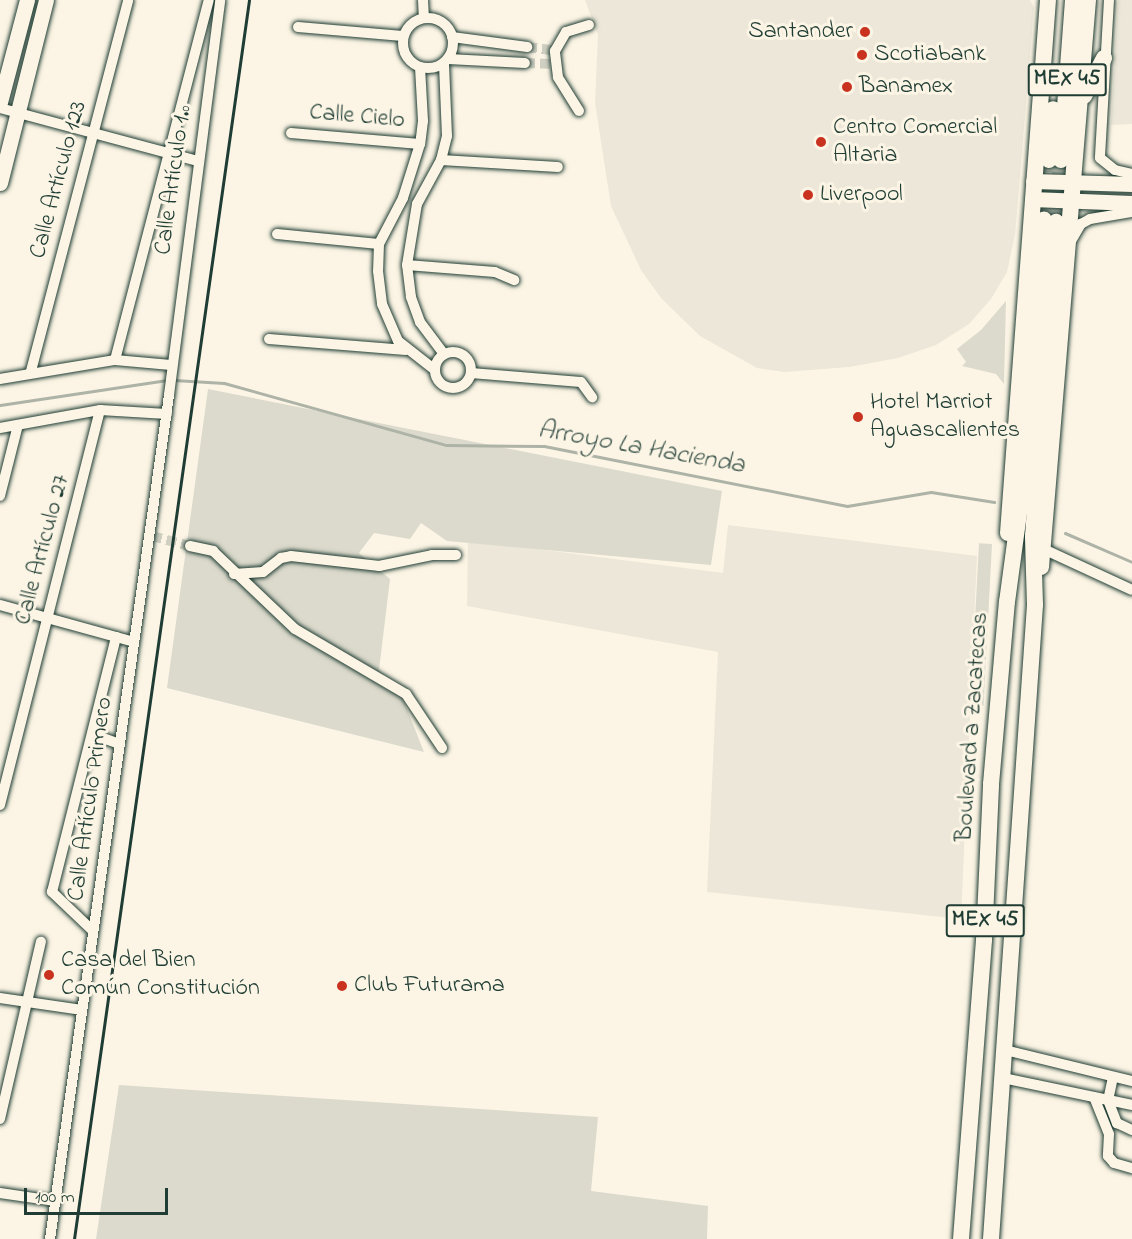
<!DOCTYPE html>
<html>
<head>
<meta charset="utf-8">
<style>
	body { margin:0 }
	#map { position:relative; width:1132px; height:1239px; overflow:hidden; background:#fcf5e5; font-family:"Indie Flower",sans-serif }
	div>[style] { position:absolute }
	.built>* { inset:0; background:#ece7d8 }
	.green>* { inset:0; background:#dcdacc; transform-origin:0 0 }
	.stream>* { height:3px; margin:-1.5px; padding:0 1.5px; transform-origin:1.5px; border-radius:1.5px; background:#aeb3a7 }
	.street-tunnel>* { height:10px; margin-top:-5px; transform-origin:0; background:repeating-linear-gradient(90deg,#d0d0c2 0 10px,transparent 0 15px) }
	.primary-tunnel>* { height:16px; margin-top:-8px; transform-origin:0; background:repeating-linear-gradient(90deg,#d0d0c2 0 16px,transparent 0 24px) }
	.roads { filter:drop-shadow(0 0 2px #1f3d34) drop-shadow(0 0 2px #1f3d34) }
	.street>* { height:10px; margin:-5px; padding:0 5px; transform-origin:5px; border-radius:5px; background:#fcf5e5 }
	.street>.ring { margin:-5px; padding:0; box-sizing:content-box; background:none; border:10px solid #fcf5e5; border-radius:50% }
	.secondary>* { height:15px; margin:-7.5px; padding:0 7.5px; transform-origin:7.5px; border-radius:7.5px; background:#fcf5e5 }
	.primary>* { height:16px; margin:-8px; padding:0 8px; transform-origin:8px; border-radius:8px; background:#fcf5e5 }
	.rail>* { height:3px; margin:-1.5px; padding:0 1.5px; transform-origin:1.5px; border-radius:1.5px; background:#1f3d34 }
	.dots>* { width:16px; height:16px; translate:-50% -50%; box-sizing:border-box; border:3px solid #fcf5e5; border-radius:50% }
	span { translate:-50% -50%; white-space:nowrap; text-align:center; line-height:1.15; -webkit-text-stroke:6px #fcf5e5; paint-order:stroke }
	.shield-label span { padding:2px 4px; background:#fcf5e5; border:2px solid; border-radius:4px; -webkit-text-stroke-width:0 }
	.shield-label { font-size:22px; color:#1f3d34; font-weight:700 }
	.poi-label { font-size:24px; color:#1f3d34 }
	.right { translate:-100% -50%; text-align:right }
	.left { translate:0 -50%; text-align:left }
	.street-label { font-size:24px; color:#1f3d34 }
	.water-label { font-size:26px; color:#435a51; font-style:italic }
	.scale { position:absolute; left:24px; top:1188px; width:144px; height:27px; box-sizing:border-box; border:3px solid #1f3d34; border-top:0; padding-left:8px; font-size:18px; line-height:21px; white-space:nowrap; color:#1f3d34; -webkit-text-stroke:4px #fcf5e5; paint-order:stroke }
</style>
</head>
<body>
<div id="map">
	<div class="built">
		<i style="clip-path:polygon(585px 0,1030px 0,1034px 8px,1015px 235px,1007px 272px,991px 299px,969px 324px,936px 345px,898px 358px,849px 367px,784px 372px,757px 368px,700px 336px,661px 298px,641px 270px,611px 206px,595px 103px,598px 35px)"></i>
		<i style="clip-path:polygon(1118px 0,1132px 0,1132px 124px,1111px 125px)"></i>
		<i style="clip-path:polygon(728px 525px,977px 556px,961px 919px,707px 892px,718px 652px,467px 606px,468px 540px,723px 573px)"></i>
	</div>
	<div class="green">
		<i style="clip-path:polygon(1006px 301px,1004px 384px,996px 374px,962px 366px,966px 362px,957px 349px,981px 330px)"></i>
		<i style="clip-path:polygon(208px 389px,722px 491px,711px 565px,447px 541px,421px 523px,410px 539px,374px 533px,359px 553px,390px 579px,379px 670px,403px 699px,424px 752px,167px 688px)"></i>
		<i style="left:992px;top:544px;width:162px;height:13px;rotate:93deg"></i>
		<i style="clip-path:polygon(119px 1085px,598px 1117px,591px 1191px,708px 1206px,707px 1239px,96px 1239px)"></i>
	</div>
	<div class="stream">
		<i style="left:174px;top:380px;width:50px;rotate:3.4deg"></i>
		<i style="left:224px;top:383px;width:230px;rotate:15.6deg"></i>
		<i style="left:446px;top:445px;width:98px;rotate:0.6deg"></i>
		<i style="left:544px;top:446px;width:309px;rotate:11.2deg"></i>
		<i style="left:847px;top:506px;width:85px;rotate:-9.5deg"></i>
		<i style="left:931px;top:492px;width:64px;rotate:9deg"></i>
		<i style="left:0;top:405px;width:169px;rotate:-8.5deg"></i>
		<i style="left:1065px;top:533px;width:73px;rotate:23.4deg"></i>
	</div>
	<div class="street-tunnel">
		<i style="left:527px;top:47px;width:24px;rotate:7deg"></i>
		<i style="left:525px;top:63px;width:25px;rotate:2deg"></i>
		<i style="left:152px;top:536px;width:39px;rotate:15deg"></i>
	</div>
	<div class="primary-tunnel">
		<i style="left:1044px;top:220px;width:60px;rotate:-85.2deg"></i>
		<i style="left:1056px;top:222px;width:62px;rotate:-85.4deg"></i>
	</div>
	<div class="roads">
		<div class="street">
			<i style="left:423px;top:0;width:18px;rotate:87deg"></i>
			<i style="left:1109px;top:0;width:158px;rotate:93.3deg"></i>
			<i style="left:1100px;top:158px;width:19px;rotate:39deg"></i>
			<i style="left:1115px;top:170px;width:17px;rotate:13deg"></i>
			<i class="ring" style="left:403px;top:18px;width:40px;height:40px"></i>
			<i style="left:298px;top:27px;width:105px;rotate:4.9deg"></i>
			<i style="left:452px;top:37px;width:76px;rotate:7.6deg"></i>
			<i style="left:448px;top:59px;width:77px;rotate:3deg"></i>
			<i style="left:420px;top:67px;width:54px;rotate:86.8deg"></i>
			<i style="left:423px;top:121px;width:23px;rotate:97deg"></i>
			<i style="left:420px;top:144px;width:57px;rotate:107.5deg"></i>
			<i style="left:403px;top:198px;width:52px;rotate:117.6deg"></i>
			<i style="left:379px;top:244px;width:27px;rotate:92deg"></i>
			<i style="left:378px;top:271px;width:33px;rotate:83deg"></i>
			<i style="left:382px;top:304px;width:40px;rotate:66.6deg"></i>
			<i style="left:398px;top:341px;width:47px;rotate:38.1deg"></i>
			<i style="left:0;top:108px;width:205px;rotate:15deg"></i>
			<i style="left:579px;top:111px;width:40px;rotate:-122deg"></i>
			<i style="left:558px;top:77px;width:26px;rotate:-97deg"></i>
			<i style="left:555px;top:51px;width:22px;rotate:-60deg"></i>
			<i style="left:566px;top:32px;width:24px;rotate:-17deg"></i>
			<i style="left:291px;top:133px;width:129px;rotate:4.9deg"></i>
			<i style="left:441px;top:160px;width:117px;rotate:3.4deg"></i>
			<i style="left:277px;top:234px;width:102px;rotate:5.6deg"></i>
			<i style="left:1071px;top:241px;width:20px;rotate:-60deg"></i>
			<i style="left:1081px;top:224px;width:10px;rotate:-29deg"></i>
			<i style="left:1090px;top:219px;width:43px;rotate:-9.5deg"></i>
			<i style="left:407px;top:265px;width:88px;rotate:4.5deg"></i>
			<i style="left:495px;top:272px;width:21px;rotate:23deg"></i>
			<i style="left:269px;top:339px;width:137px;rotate:4.6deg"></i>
			<i class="ring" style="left:435px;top:352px;width:26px;height:26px"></i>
			<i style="left:444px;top:354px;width:40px;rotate:-127deg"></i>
			<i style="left:420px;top:322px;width:27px;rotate:-110deg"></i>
			<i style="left:411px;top:297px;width:32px;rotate:-97deg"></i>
			<i style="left:407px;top:265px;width:62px;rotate:-80.7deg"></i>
			<i style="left:417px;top:204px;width:50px;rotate:-61.4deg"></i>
			<i style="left:441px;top:160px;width:25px;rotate:-76deg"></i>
			<i style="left:447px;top:136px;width:73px;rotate:-92.4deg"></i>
			<i style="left:115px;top:360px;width:372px;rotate:-75.4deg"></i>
			<i style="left:31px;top:371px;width:383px;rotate:-75.3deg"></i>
			<i style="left:471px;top:373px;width:110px;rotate:4.7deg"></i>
			<i style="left:581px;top:382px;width:19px;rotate:54deg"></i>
			<i style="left:0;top:379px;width:117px;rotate:-9.4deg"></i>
			<i style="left:115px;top:360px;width:56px;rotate:5.1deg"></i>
			<i style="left:0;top:428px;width:102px;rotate:-10.2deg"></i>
			<i style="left:100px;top:410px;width:67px;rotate:3.4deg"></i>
			<i style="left:0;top:496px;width:73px;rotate:-75.8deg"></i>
			<i style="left:190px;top:546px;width:24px;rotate:12deg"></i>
			<i style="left:213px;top:551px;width:113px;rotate:43.6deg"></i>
			<i style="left:295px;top:629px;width:129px;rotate:30.4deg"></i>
			<i style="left:406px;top:694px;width:65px;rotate:56.3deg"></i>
			<i style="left:1039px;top:547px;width:102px;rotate:24.8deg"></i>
			<i style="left:234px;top:574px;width:29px;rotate:-4deg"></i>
			<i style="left:263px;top:572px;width:23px;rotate:-38deg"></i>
			<i style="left:281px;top:558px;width:10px;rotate:-11deg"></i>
			<i style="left:291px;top:556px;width:89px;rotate:6.5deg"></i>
			<i style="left:379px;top:566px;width:54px;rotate:-11.7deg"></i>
			<i style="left:432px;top:555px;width:24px"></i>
			<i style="left:0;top:605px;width:139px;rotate:15.4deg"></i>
			<i style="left:92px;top:734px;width:30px;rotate:20deg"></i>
			<i style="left:0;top:805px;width:407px;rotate:-75.8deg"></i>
			<i style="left:93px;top:931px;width:57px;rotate:-136.4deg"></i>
			<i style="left:52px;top:892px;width:263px;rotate:-75.9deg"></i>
			<i style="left:0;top:998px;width:83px;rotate:8.3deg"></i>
			<i style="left:1005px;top:1050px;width:131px;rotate:13.7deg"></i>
			<i style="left:1113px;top:1077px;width:24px;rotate:102deg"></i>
			<i style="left:1108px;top:1100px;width:25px;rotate:69deg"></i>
			<i style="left:1117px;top:1123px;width:17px;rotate:25deg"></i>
			<i style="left:1003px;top:1078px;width:132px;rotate:11.8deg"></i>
			<i style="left:1094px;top:1097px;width:40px;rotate:68deg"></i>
			<i style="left:1109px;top:1134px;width:22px;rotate:93deg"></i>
			<i style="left:1108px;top:1156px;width:9px;rotate:49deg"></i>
			<i style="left:1114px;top:1163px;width:19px;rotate:16deg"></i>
			<i style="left:0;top:1119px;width:182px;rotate:-77deg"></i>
			<i style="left:0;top:1193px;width:56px;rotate:8.3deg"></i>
			<i style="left:50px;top:1239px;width:852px;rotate:-81.97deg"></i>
			<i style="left:169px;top:395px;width:398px;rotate:-82.6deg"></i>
		</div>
		<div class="secondary">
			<i style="left:0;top:102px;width:106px;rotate:-75.2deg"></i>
			<i style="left:1033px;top:181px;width:99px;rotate:1.7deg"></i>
			<i style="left:0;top:183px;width:189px;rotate:-75.9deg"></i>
			<i style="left:1032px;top:199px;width:100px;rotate:2.3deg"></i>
		</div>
		<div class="primary">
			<i style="left:1084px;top:96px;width:43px;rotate:-62.2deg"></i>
			<i style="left:1049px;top:160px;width:51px;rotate:-85.5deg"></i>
			<i style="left:1061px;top:160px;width:160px;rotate:-85.7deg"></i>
			<i style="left:1008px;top:533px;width:534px;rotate:-85.71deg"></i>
			<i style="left:1041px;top:567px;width:569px;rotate:-85.26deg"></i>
			<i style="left:961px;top:1239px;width:300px;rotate:-85.6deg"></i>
			<i style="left:984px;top:940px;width:156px;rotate:-87.4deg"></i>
			<i style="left:991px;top:784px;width:183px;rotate:-85deg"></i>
			<i style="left:1007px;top:602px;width:156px;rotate:-82.3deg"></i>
			<i style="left:1028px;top:447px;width:228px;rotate:-86deg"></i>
			<i style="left:991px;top:1239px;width:636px;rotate:-86.03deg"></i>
			<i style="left:1035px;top:605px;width:69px;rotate:-91.7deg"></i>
			<i style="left:1033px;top:536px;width:315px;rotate:-85.8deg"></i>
		</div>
	</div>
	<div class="rail">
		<i style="left:74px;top:1239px;width:1251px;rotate:-81.96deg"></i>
	</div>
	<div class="dots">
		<i style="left:865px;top:32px;background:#c8321e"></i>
		<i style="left:862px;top:55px;background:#c8321e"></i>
		<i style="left:847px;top:87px;background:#c8321e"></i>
		<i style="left:821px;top:142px;background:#c8321e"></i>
		<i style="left:808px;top:195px;background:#c8321e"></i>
		<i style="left:858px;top:417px;background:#c8321e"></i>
		<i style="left:49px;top:975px;background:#c8321e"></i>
		<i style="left:342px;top:986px;background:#c8321e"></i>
	</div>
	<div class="shield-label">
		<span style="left:1067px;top:80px">MEX 45</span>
		<span style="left:985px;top:921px">MEX 45</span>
	</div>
	<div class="poi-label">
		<span class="right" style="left:853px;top:32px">Santander</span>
		<span class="left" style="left:874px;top:55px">Scotiabank</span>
		<span class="left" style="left:859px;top:87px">Banamex</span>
		<span class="left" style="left:833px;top:142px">Centro Comercial<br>Altaria</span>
		<span class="left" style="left:820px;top:195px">Liverpool</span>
		<span class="left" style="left:870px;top:417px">Hotel Marriot<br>Aguascalientes</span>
		<span class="left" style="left:61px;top:975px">Casa del Bien<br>Común Constitución</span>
		<span class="left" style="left:354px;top:986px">Club Futurama</span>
	</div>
	<div class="street-label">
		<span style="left:357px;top:117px;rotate:5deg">Calle Cielo</span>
		<span style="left:59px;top:180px;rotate:-75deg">Calle Artículo 123</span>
		<span style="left:174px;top:180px;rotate:-82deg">Calle Artículo 1.º</span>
		<span style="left:43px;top:550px;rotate:-75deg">Calle Artículo 27</span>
		<span style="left:973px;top:727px;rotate:-86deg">Boulevard a Zacatecas</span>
		<span style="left:91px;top:799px;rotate:-82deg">Calle Artículo Primero</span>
	</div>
	<div class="water-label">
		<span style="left:641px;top:449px;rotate:10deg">Arroyo La Hacienda</span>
	</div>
	<div class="scale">100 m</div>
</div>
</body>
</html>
